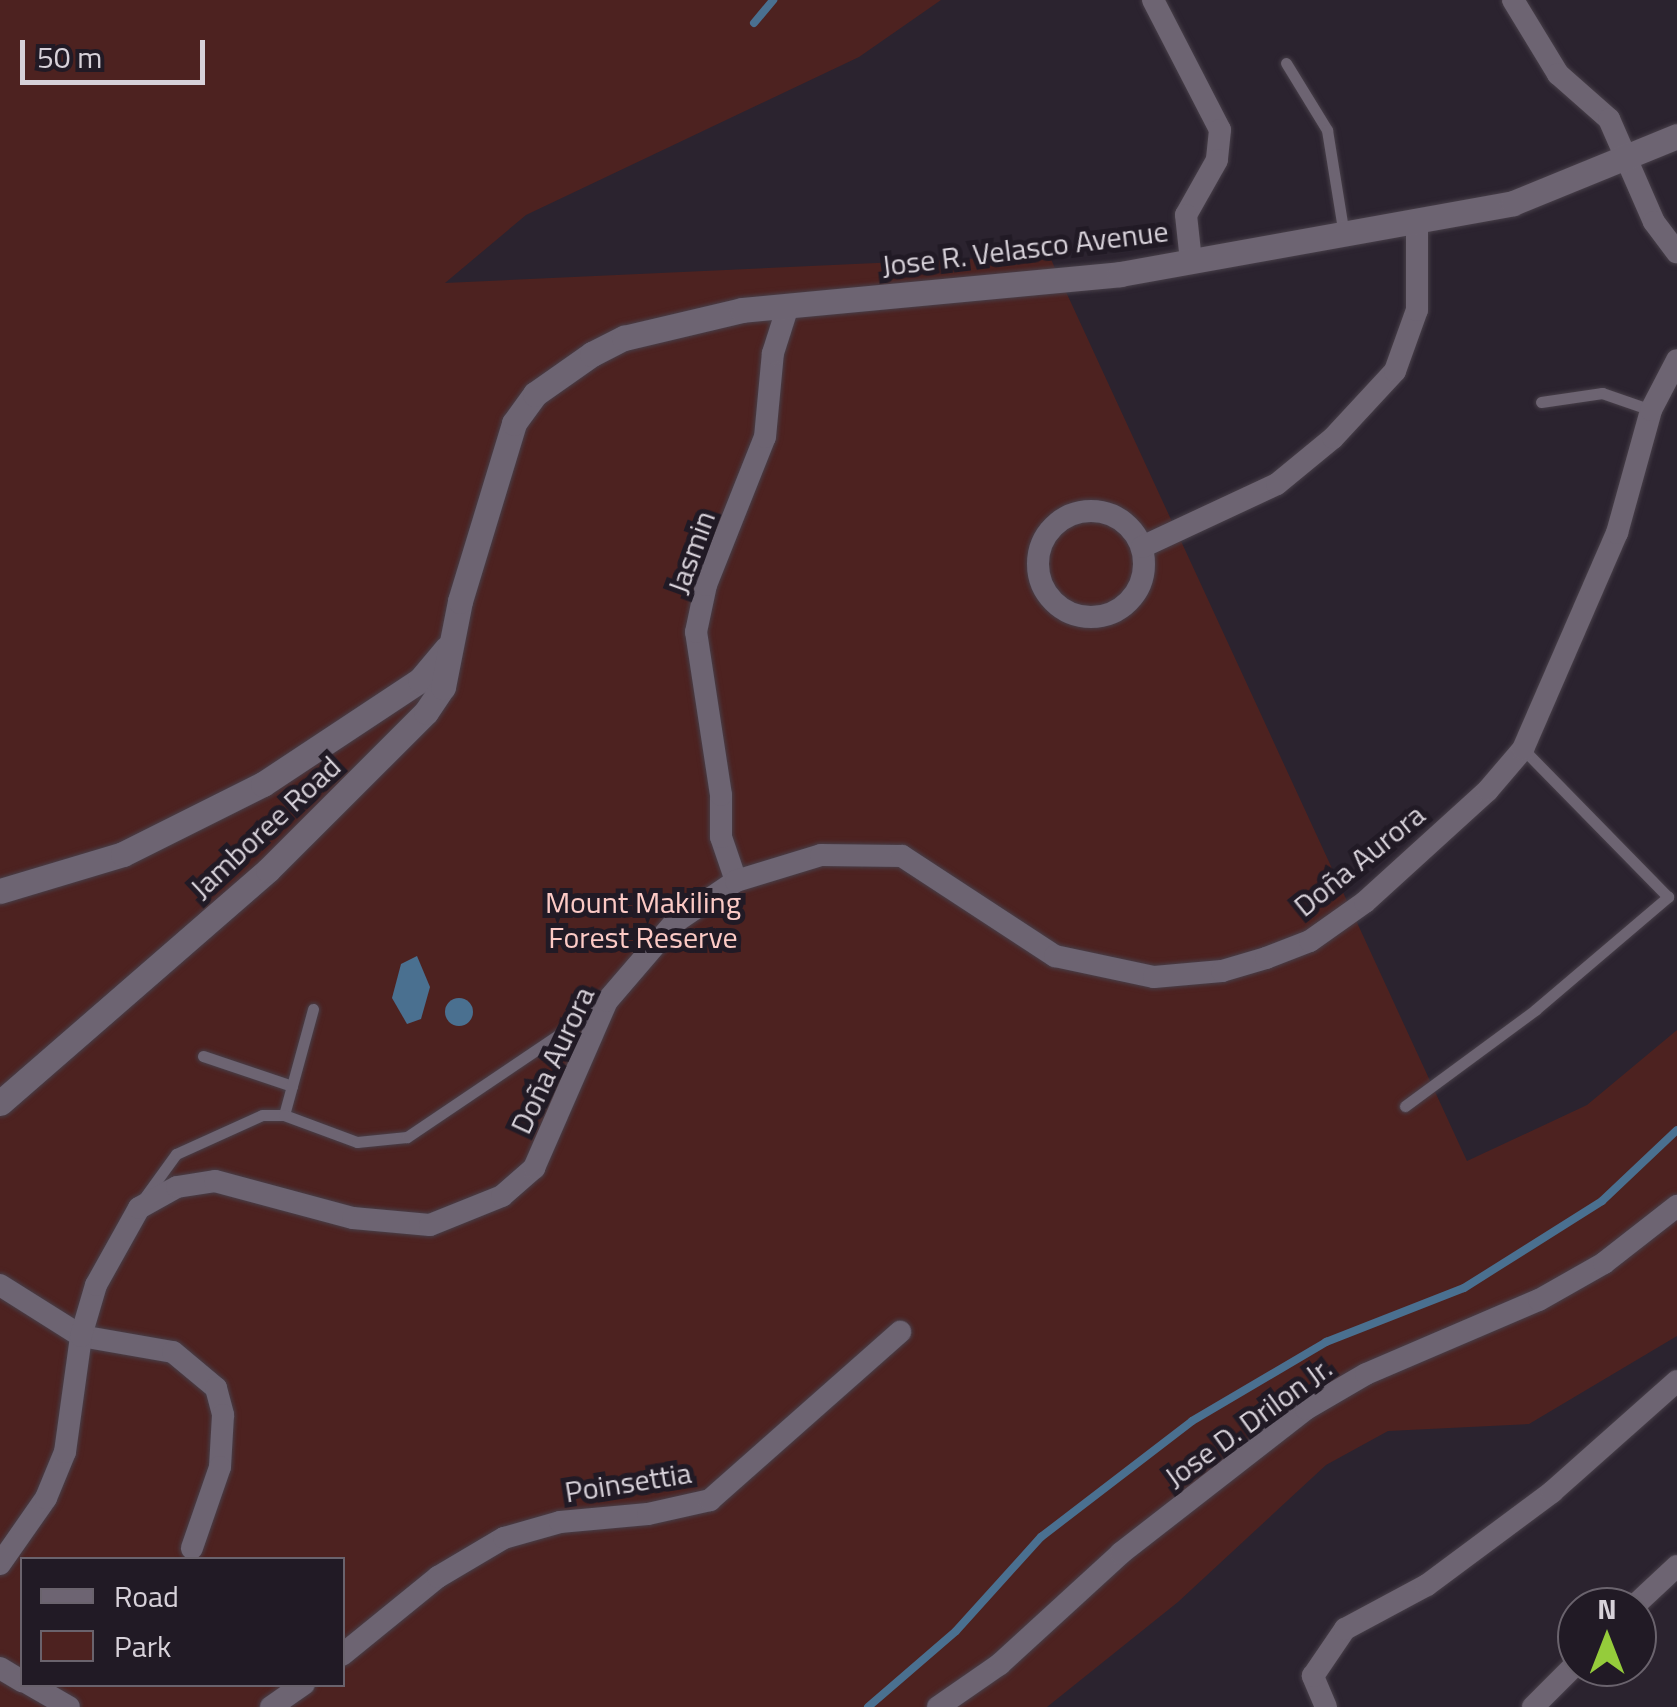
<!DOCTYPE html>
<html>
<head>
<meta charset="utf-8">
<style>
	body { margin:0 }
	#map { position:relative; width:1677px; height:1707px; overflow:hidden; background:#2b232f; font-family:"Titillium Web",sans-serif }
	div>[style] { position:absolute }
	.green>* { inset:0; background:#4d2220 }
	.water>* { inset:0; background:#4a7090 }
	.round { border-radius:50% }
	.stream>* { height:8px; margin:-4px; padding:0 4px; transform-origin:4px; border-radius:4px; background:#4a7090 }
	.roads { filter:drop-shadow(0 0 2px #473f49) drop-shadow(0 0 2px #473f49) }
	.lane>* { height:11px; margin:-5.5px; padding:0 5.5px; transform-origin:5.5px; border-radius:5.5px; background:#6d6472 }
	.street>* { height:22px; margin:-11px; padding:0 11px; transform-origin:11px; border-radius:11px; background:#6d6472 }
	.street>.ring { margin:-11px; padding:0; box-sizing:content-box; background:none; border:22px solid #6d6472; border-radius:50% }
	.secondary>* { height:25px; margin:-12.5px; padding:0 12.5px; transform-origin:12.5px; border-radius:12.5px; background:#6d6472 }
	span { translate:-50% -50%; white-space:nowrap; text-align:center; line-height:1.15; -webkit-text-stroke:10px #211a25; paint-order:stroke }
	.street-label { font-size:30px; color:#d7d1d9 }
	.park-label { font-size:30px; color:#fccac5 }
	.legend { position:absolute; left:20px; top:1557px; width:325px; height:130px; box-sizing:border-box; background:#211a25; border:2px solid #6a636d; margin:0; padding:12px 18px; list-style:none; font-size:30px; color:#d7d1d9 }
	.legend li { display:flex; align-items:center; gap:20px; height:50px }
	.legend b { width:50px; border:2px solid #6a636d }
	.north { position:absolute; left:1557px; top:1587px; width:100px; height:100px; box-sizing:border-box; background:#211a25; border:2px solid #6a636d; border-radius:50%; rotate:0deg; font-size:28px; font-weight:700; line-height:40px; text-align:center; color:#d7d1d9 }
	.north::after { content:''; display:block; margin:auto; width:35px; height:45px; background:#95cc3b; clip-path:polygon(50% 0,100% 100%,50% 72%,0 100%) }
	.scale { position:absolute; left:20px; top:40px; width:185px; height:45px; box-sizing:border-box; border:5px solid #d7d1d9; border-top:0; padding-left:12px; font-size:30px; line-height:35px; white-space:nowrap; color:#d7d1d9; -webkit-text-stroke:8px #211a25; paint-order:stroke }
</style>
</head>
<body>
<div id="map">
	<div class="green">
		<i style="clip-path:polygon(evenodd,0 0,941px 0,859px 57px,526px 215px,445px 283px,1049px 255px,1467px 1161px,1587px 1105px,1677px 1030px,1677px 1336px,1529px 1424px,1388px 1431px,1326px 1465px,1178px 1602px,1047px 1707px,0 1707px,0 0,22px 1560px,342px 1560px,342px 1684px,22px 1684px,22px 1560px)"></i>
	</div>
	<div class="water">
		<i style="clip-path:polygon(417px 956px,430px 987px,421px 1019px,407px 1024px,392px 998px,401px 964px)"></i>
		<i class="round" style="left:445px;top:998px;width:28px;height:28px"></i>
	</div>
	<div class="stream">
		<i style="left:754px;top:23px;width:30px;rotate:-50deg"></i>
		<i style="left:868px;top:1707px;width:116px;rotate:-40.8deg"></i>
		<i style="left:956px;top:1631px;width:127px;rotate:-47.9deg"></i>
		<i style="left:1041px;top:1537px;width:190px;rotate:-37.5deg"></i>
		<i style="left:1192px;top:1421px;width:156px;rotate:-30.5deg"></i>
		<i style="left:1326px;top:1342px;width:148px;rotate:-21.4deg"></i>
		<i style="left:1464px;top:1288px;width:163px;rotate:-32.2deg"></i>
		<i style="left:1602px;top:1201px;width:103px;rotate:-43.4deg"></i>
	</div>
	<div class="roads">
		<div class="lane">
			<i style="left:1286px;top:63px;width:79px;rotate:58.5deg"></i>
			<i style="left:1327px;top:130px;width:106px;rotate:80.8deg"></i>
			<i style="left:1541px;top:402px;width:62px;rotate:-8.4deg"></i>
			<i style="left:1602px;top:393px;width:52px;rotate:19.1deg"></i>
			<i style="left:203px;top:1056px;width:94px;rotate:18.6deg"></i>
			<i style="left:1405px;top:1106px;width:162px;rotate:-36.4deg"></i>
			<i style="left:1535px;top:1010px;width:175px;rotate:-40.4deg"></i>
			<i style="left:1668px;top:897px;width:207px;rotate:-134.4deg"></i>
			<i style="left:284px;top:1115px;width:110px;rotate:-74.7deg"></i>
			<i style="left:142px;top:1201px;width:58px;rotate:-54.1deg"></i>
			<i style="left:176px;top:1154px;width:94px;rotate:-24.4deg"></i>
			<i style="left:262px;top:1115px;width:22px"></i>
			<i style="left:284px;top:1115px;width:78px;rotate:20.3deg"></i>
			<i style="left:357px;top:1142px;width:50px;rotate:-5.7deg"></i>
			<i style="left:407px;top:1137px;width:233px;rotate:-34deg"></i>
		</div>
		<div class="street">
			<i style="left:1153px;top:0;width:146px;rotate:62.7deg"></i>
			<i style="left:1220px;top:130px;width:30px;rotate:96deg"></i>
			<i style="left:1217px;top:160px;width:63px;rotate:119.4deg"></i>
			<i style="left:1186px;top:215px;width:46px;rotate:83.8deg"></i>
			<i style="left:1513px;top:0;width:87px;rotate:58.7deg"></i>
			<i style="left:1558px;top:74px;width:68px;rotate:41.4deg"></i>
			<i style="left:1609px;top:119px;width:112px;rotate:66.4deg"></i>
			<i style="left:1654px;top:222px;width:38px;rotate:53deg"></i>
			<i class="ring" style="left:1038px;top:511px;width:84px;height:84px"></i>
			<i style="left:1142px;top:547px;width:149px;rotate:-25deg"></i>
			<i style="left:1277px;top:484px;width:72px;rotate:-39.4deg"></i>
			<i style="left:1333px;top:438px;width:91px;rotate:-47.2deg"></i>
			<i style="left:1395px;top:371px;width:65px;rotate:-70.2deg"></i>
			<i style="left:1417px;top:310px;width:90px;rotate:-90deg"></i>
			<i style="left:736px;top:881px;width:46px;rotate:-108.8deg"></i>
			<i style="left:721px;top:837px;width:42px;rotate:-90deg"></i>
			<i style="left:721px;top:795px;width:165px;rotate:-98.7deg"></i>
			<i style="left:696px;top:632px;width:48px;rotate:-78deg"></i>
			<i style="left:706px;top:585px;width:159px;rotate:-68.3deg"></i>
			<i style="left:765px;top:437px;width:84px;rotate:-84.6deg"></i>
			<i style="left:773px;top:353px;width:49px;rotate:-72.3deg"></i>
			<i style="left:0;top:1285px;width:96px;rotate:32.2deg"></i>
			<i style="left:81px;top:1336px;width:93px;rotate:9.9deg"></i>
			<i style="left:173px;top:1352px;width:56px;rotate:39.9deg"></i>
			<i style="left:216px;top:1388px;width:28px;rotate:75deg"></i>
			<i style="left:223px;top:1415px;width:52px;rotate:93.3deg"></i>
			<i style="left:220px;top:1467px;width:86px;rotate:109.1deg"></i>
			<i style="left:0;top:1564px;width:80px;rotate:-55.1deg"></i>
			<i style="left:46px;top:1498px;width:50px;rotate:-67.6deg"></i>
			<i style="left:65px;top:1452px;width:117px;rotate:-82.1deg"></i>
			<i style="left:81px;top:1336px;width:53px;rotate:-73.6deg"></i>
			<i style="left:96px;top:1285px;width:88px;rotate:-60.8deg"></i>
			<i style="left:139px;top:1208px;width:43px;rotate:-28.9deg"></i>
			<i style="left:177px;top:1187px;width:38px;rotate:-9deg"></i>
			<i style="left:215px;top:1181px;width:143px;rotate:15deg"></i>
			<i style="left:353px;top:1218px;width:77px;rotate:5.2deg"></i>
			<i style="left:430px;top:1225px;width:78px;rotate:-21.9deg"></i>
			<i style="left:502px;top:1196px;width:43px;rotate:-41.2deg"></i>
			<i style="left:534px;top:1168px;width:182px;rotate:-66.4deg"></i>
			<i style="left:607px;top:1001px;width:103px;rotate:-49.3deg"></i>
			<i style="left:674px;top:923px;width:75px;rotate:-34.1deg"></i>
			<i style="left:736px;top:881px;width:89px;rotate:-17deg"></i>
			<i style="left:821px;top:855px;width:81px;rotate:0.7deg"></i>
			<i style="left:902px;top:856px;width:183px;rotate:33.2deg"></i>
			<i style="left:1055px;top:956px;width:101px;rotate:12deg"></i>
			<i style="left:1154px;top:977px;width:68px;rotate:-5deg"></i>
			<i style="left:1222px;top:971px;width:46px;rotate:-16.5deg"></i>
			<i style="left:1266px;top:958px;width:47px;rotate:-21.1deg"></i>
			<i style="left:1310px;top:941px;width:67px;rotate:-35.3deg"></i>
			<i style="left:1365px;top:902px;width:166px;rotate:-42.3deg"></i>
			<i style="left:1488px;top:790px;width:54px;rotate:-49.5deg"></i>
			<i style="left:1523px;top:749px;width:236px;rotate:-66.5deg"></i>
			<i style="left:1617px;top:533px;width:128px;rotate:-74.5deg"></i>
			<i style="left:1651px;top:410px;width:56px;rotate:-62.5deg"></i>
			<i style="left:1633px;top:1607px;width:60px;rotate:-43deg"></i>
			<i style="left:342px;top:1655px;width:124px;rotate:-39.1deg"></i>
			<i style="left:438px;top:1577px;width:77px;rotate:-30.6deg"></i>
			<i style="left:504px;top:1538px;width:58px;rotate:-15.9deg"></i>
			<i style="left:560px;top:1522px;width:88px;rotate:-5.2deg"></i>
			<i style="left:648px;top:1514px;width:64px;rotate:-12.7deg"></i>
			<i style="left:710px;top:1500px;width:254px;rotate:-41.5deg"></i>
			<i style="left:0;top:1668px;width:26px;rotate:31deg"></i>
			<i style="left:29px;top:1684px;width:46px;rotate:29.9deg"></i>
			<i style="left:271px;top:1707px;width:40px;rotate:-34.9deg"></i>
			<i style="left:938px;top:1707px;width:75px;rotate:-34.7deg"></i>
			<i style="left:1000px;top:1664px;width:164px;rotate:-42.5deg"></i>
			<i style="left:1121px;top:1553px;width:234px;rotate:-37.9deg"></i>
			<i style="left:1306px;top:1409px;width:69px;rotate:-30.3deg"></i>
			<i style="left:1366px;top:1374px;width:188px;rotate:-23.2deg"></i>
			<i style="left:1539px;top:1300px;width:75px;rotate:-29.6deg"></i>
			<i style="left:1604px;top:1263px;width:93px;rotate:-38deg"></i>
			<i style="left:1326px;top:1707px;width:34px;rotate:-113deg"></i>
			<i style="left:1313px;top:1676px;width:57px;rotate:-55.8deg"></i>
			<i style="left:1345px;top:1629px;width:93px;rotate:-28.2deg"></i>
			<i style="left:1427px;top:1585px;width:156px;rotate:-36.6deg"></i>
			<i style="left:1552px;top:1492px;width:167px;rotate:-41.6deg"></i>
			<i style="left:1533px;top:1707px;width:62px;rotate:-45deg"></i>
		</div>
		<div class="secondary">
			<i style="left:0;top:891px;width:128px;rotate:-16.7deg"></i>
			<i style="left:123px;top:854px;width:157px;rotate:-26.6deg"></i>
			<i style="left:263px;top:784px;width:188px;rotate:-33.5deg"></i>
			<i style="left:420px;top:680px;width:42px;rotate:-49.8deg"></i>
			<i style="left:0;top:1103px;width:355px;rotate:-41deg"></i>
			<i style="left:268px;top:870px;width:223px;rotate:-45deg"></i>
			<i style="left:426px;top:712px;width:30px;rotate:-56deg"></i>
			<i style="left:443px;top:687px;width:88px;rotate:-78.8deg"></i>
			<i style="left:460px;top:601px;width:186px;rotate:-73.1deg"></i>
			<i style="left:514px;top:423px;width:36px;rotate:-54deg"></i>
			<i style="left:535px;top:394px;width:70px;rotate:-35.1deg"></i>
			<i style="left:592px;top:354px;width:36px;rotate:-27deg"></i>
			<i style="left:624px;top:338px;width:121px;rotate:-13.3deg"></i>
			<i style="left:742px;top:310px;width:380px;rotate:-5.4deg"></i>
			<i style="left:1120px;top:274px;width:399px;rotate:-10.2deg"></i>
			<i style="left:1513px;top:203px;width:177px;rotate:-22.2deg"></i>
		</div>
	</div>
	<div class="street-label">
		<span style="left:1025px;top:248px;rotate:-7deg">Jose R. Velasco Avenue</span>
		<span style="left:691px;top:552px;rotate:-70deg">Jasmin</span>
		<span style="left:265px;top:827px;rotate:-43deg">Jamboree Road</span>
		<span style="left:1359px;top:860px;rotate:-39deg">Doña Aurora</span>
		<span style="left:552px;top:1060px;rotate:-65deg">Doña Aurora</span>
		<span style="left:1248px;top:1422px;rotate:-36deg">Jose D. Drilon Jr.</span>
		<span style="left:628px;top:1482px;rotate:-9deg">Poinsettia</span>
	</div>
	<div class="park-label">
		<span style="left:643px;top:919px">Mount Makiling<br>Forest Reserve</span>
	</div>
	<ul class="legend">
	<li><b style="height:12px;background:#6d6472"></b>Road</li>
	<li><b style="height:28px;background:#4d2220"></b>Park</li>
	</ul>
	<div class="north">N</div>
	<div class="scale">50 m</div>
</div>
</body>
</html>
